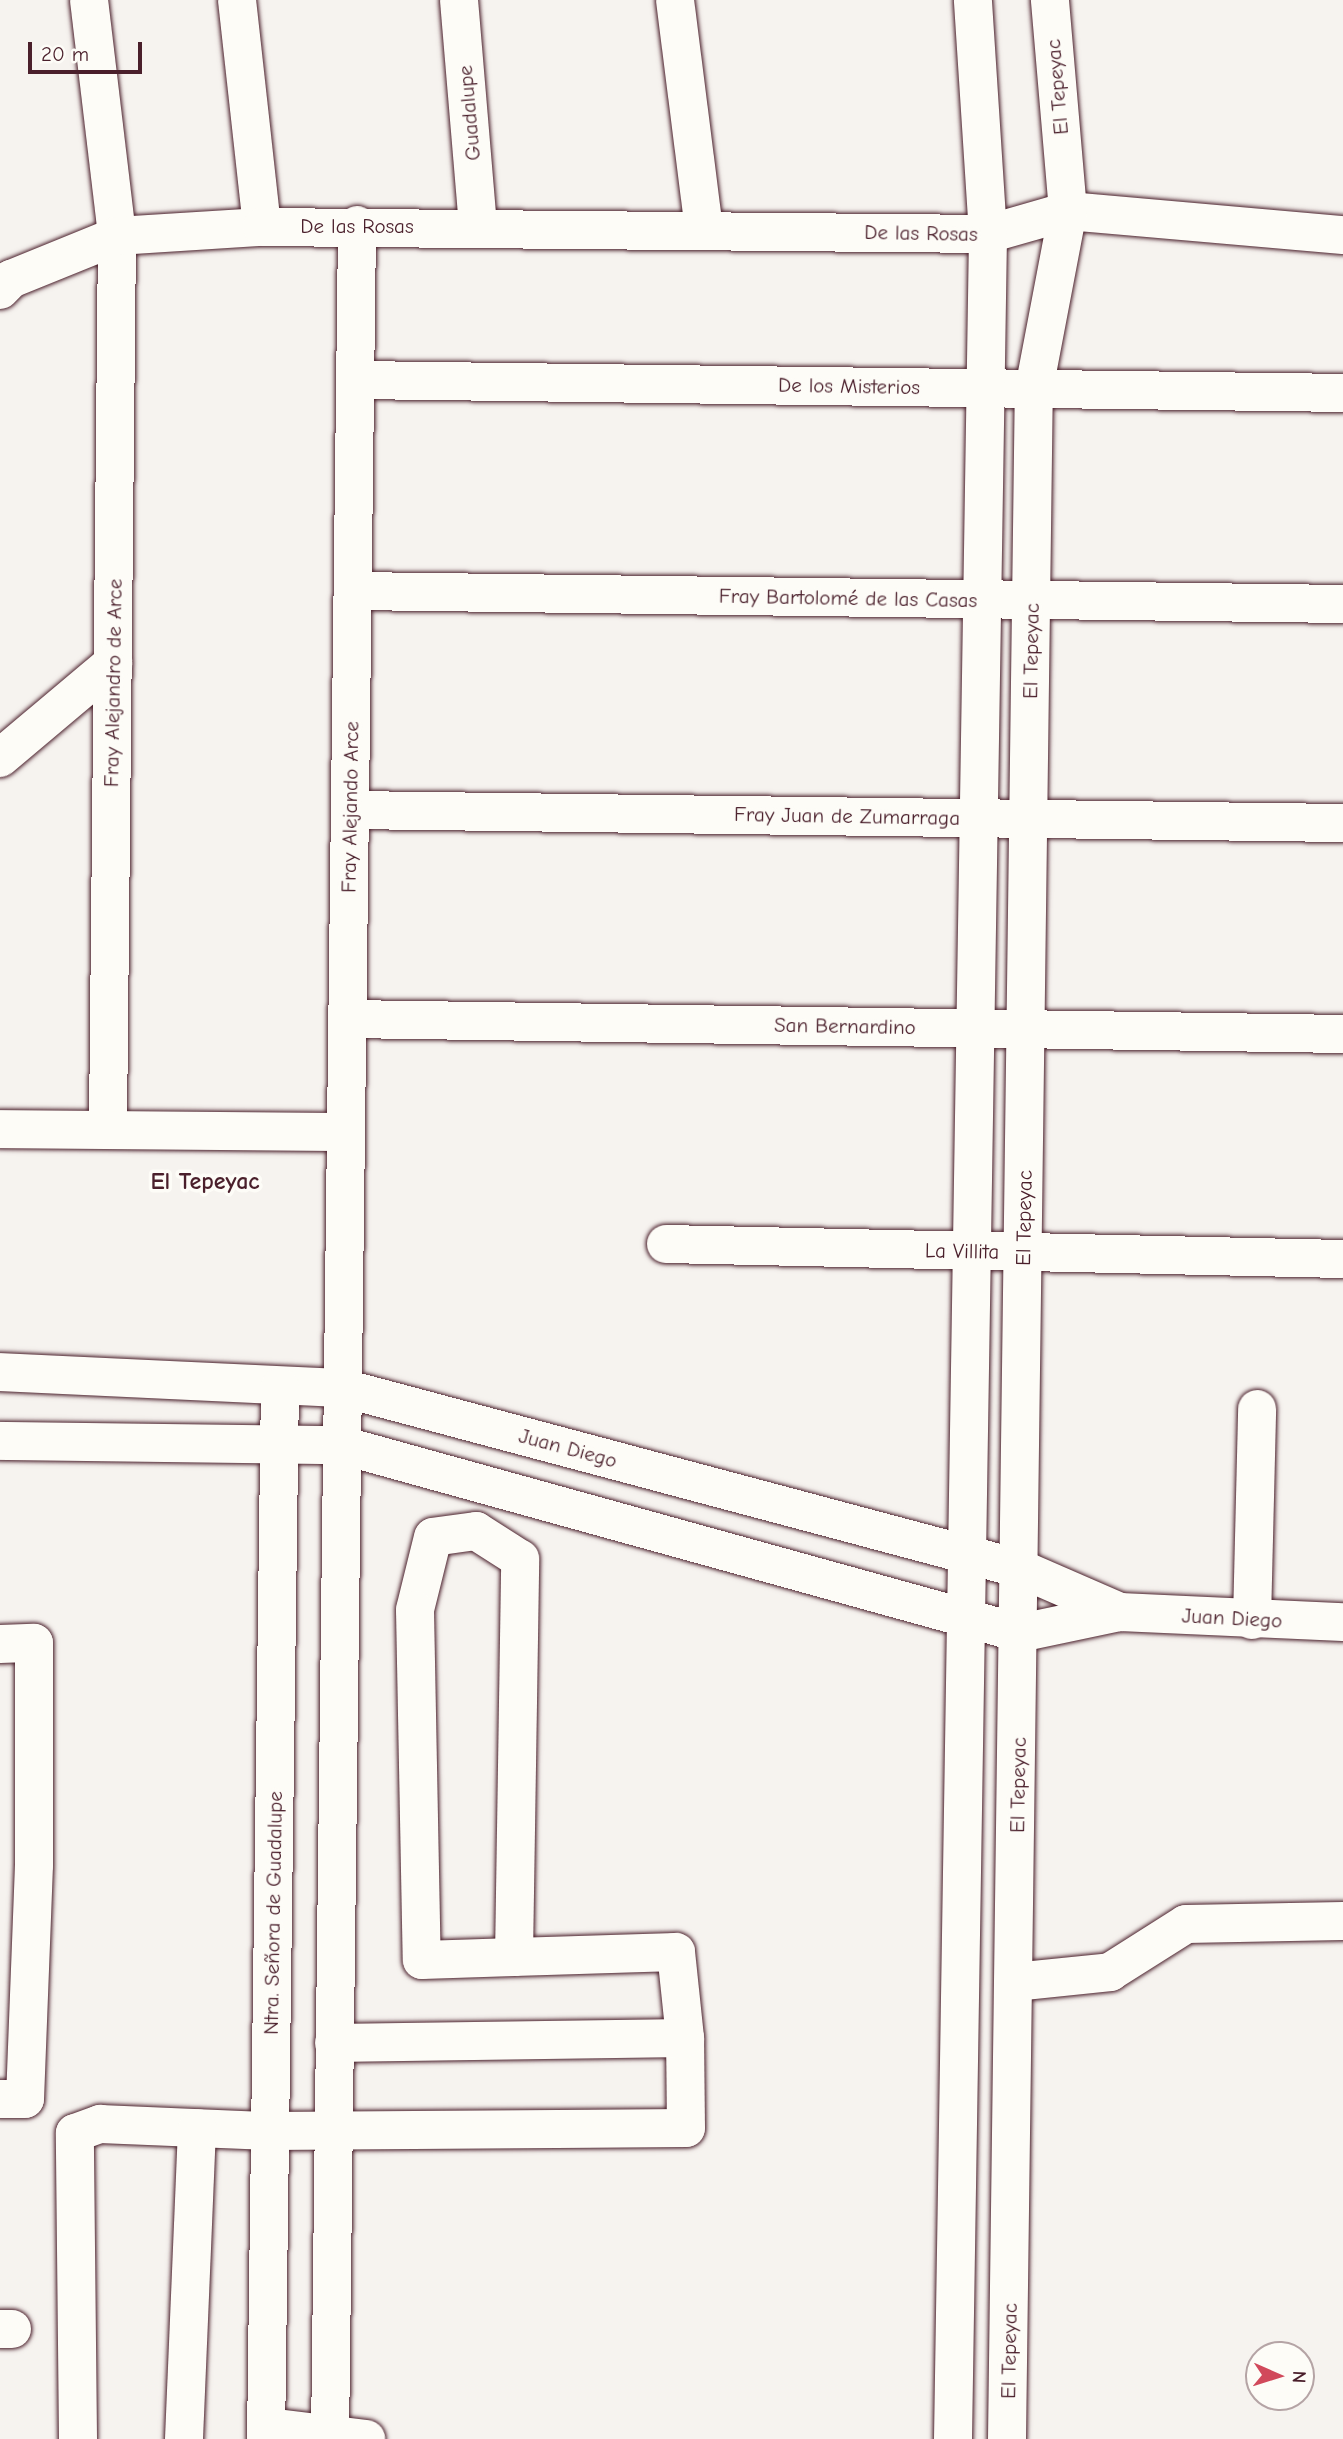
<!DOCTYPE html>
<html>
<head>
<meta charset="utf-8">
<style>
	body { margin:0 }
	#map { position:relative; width:1343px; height:2439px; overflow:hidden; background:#f6f3ef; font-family:"Comic Neue",sans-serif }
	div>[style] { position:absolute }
	.roads { filter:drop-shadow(0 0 2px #4a1f2b) drop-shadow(0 0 2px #4a1f2b) }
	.minor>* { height:38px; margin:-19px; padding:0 19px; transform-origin:19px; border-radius:19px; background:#fdfcf7 }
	span { translate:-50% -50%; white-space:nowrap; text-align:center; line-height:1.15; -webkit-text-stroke:7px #fdfcf7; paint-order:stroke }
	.street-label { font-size:21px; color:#4a1f2b }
	.quarter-label { font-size:24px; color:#4a1f2b; font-weight:700 }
	.north { position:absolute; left:1245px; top:2341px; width:70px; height:70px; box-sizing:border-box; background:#fdfcf7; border:2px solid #b5a4a5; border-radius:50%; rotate:93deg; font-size:19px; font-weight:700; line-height:28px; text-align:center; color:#4a1f2b }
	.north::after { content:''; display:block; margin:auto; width:24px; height:32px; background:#d1495b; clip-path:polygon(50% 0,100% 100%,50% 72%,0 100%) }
	.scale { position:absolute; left:28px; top:42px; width:114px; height:32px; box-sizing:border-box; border:4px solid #4a1f2b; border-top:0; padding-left:9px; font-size:21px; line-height:24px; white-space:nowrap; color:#4a1f2b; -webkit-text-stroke:5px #fdfcf7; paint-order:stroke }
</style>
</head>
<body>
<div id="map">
	<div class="roads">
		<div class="minor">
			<i style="left:89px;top:0;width:238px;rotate:83.2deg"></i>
			<i style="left:117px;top:236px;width:894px;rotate:90.58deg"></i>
			<i style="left:237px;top:0;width:228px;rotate:83.7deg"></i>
			<i style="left:459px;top:0;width:228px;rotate:85.2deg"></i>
			<i style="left:675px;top:0;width:232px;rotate:82.8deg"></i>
			<i style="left:0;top:290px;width:16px;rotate:-45deg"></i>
			<i style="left:11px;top:279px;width:114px;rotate:-22.1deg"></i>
			<i style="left:117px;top:236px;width:145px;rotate:-3.6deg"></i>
			<i style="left:262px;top:227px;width:726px;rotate:0.55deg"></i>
			<i style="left:988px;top:234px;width:83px;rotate:-16deg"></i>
			<i style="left:1068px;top:211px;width:276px;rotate:5deg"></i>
			<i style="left:356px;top:380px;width:987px;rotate:0.75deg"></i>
			<i style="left:353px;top:591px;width:990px;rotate:0.75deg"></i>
			<i style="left:0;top:758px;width:148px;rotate:-40.1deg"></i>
			<i style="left:350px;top:810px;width:993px;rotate:0.75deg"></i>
			<i style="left:347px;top:1019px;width:996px;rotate:0.86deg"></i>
			<i style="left:0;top:1129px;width:346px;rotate:0.5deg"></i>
			<i style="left:666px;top:1244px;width:677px;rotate:1.27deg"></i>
			<i style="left:0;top:1372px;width:343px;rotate:2.7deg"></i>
			<i style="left:343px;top:1388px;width:702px;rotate:14.95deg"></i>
			<i style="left:1021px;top:1569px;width:108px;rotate:23.5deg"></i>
			<i style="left:0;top:1441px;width:341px;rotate:0.7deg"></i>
			<i style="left:341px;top:1445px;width:705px;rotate:15.48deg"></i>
			<i style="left:1020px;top:1633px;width:102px;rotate:-11.9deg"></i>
			<i style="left:1120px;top:1612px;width:223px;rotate:2.6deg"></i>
			<i style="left:1252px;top:1620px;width:211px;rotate:-88.6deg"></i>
			<i style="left:0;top:1644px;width:34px;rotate:-2deg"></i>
			<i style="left:34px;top:1643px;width:222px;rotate:90deg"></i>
			<i style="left:34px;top:1865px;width:234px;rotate:92.2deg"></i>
			<i style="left:25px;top:2099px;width:25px;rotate:180deg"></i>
			<i style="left:514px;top:1957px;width:398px;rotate:-89.1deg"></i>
			<i style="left:520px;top:1559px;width:52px;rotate:-147.5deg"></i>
			<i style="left:476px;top:1531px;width:43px;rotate:172.1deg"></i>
			<i style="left:433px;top:1537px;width:75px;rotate:103.9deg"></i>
			<i style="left:415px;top:1610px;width:350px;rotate:88.9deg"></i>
			<i style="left:422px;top:1960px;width:92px;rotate:-1.9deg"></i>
			<i style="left:514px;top:1957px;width:162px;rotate:-1.8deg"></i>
			<i style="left:676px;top:1952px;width:86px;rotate:84deg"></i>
			<i style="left:1014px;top:1982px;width:97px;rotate:-5.9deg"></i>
			<i style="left:1110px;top:1972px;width:90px;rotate:-32.3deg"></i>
			<i style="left:1186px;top:1924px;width:157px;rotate:-1.1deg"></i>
			<i style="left:0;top:2329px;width:12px"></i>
			<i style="left:267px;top:2427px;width:100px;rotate:6.9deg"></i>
			<i style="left:78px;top:2439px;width:306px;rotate:-90.6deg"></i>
			<i style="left:75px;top:2133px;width:27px;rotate:-20deg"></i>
			<i style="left:100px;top:2124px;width:170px;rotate:2.4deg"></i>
			<i style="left:270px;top:2131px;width:416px;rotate:-0.4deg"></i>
			<i style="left:686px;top:2128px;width:90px;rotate:-90.6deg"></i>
			<i style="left:685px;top:2038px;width:351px;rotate:179.2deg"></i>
			<i style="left:184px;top:2439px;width:311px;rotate:-87.6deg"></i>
			<i style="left:266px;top:2439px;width:1052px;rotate:-89.24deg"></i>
			<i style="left:330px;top:2439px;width:2214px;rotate:-89.3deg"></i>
			<i style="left:953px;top:2439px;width:2205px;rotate:-89.09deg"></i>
			<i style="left:988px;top:234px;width:234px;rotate:-93.7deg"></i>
			<i style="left:1007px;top:2439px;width:2050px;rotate:-89.25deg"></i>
			<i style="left:1034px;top:389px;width:181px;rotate:-79.2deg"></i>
			<i style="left:1068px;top:211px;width:212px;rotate:-94.9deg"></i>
		</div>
	</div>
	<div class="street-label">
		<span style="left:1057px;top:87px;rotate:-95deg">El Tepeyac</span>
		<span style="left:469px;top:113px;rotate:-95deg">Guadalupe</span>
		<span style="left:357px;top:226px">De las Rosas</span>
		<span style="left:921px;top:233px;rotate:1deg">De las Rosas</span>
		<span style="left:849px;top:386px;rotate:1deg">De los Misterios</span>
		<span style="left:848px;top:598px;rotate:1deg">Fray Bartolomé de las Casas</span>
		<span style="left:1031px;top:651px;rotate:-89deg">El Tepeyac</span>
		<span style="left:113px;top:683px;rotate:-89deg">Fray Alejandro de Arce</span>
		<span style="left:350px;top:807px;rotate:-89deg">Fray Alejando Arce</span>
		<span style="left:847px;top:816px;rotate:1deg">Fray Juan de Zumarraga</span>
		<span style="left:845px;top:1026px;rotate:1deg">San Bernardino</span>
		<span style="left:1024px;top:1218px;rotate:-89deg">El Tepeyac</span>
		<span style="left:962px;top:1251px;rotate:1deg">La Villita</span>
		<span style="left:568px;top:1448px;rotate:15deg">Juan Diego</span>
		<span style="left:1232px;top:1618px;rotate:3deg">Juan Diego</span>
		<span style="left:1018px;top:1785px;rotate:-89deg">El Tepeyac</span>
		<span style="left:273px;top:1913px;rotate:-89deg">Ntra. Señora de Guadalupe</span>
		<span style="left:1009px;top:2351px;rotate:-89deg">El Tepeyac</span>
	</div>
	<div class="quarter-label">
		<span style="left:205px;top:1182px">El Tepeyac</span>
	</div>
	<div class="north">N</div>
	<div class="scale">20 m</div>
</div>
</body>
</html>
